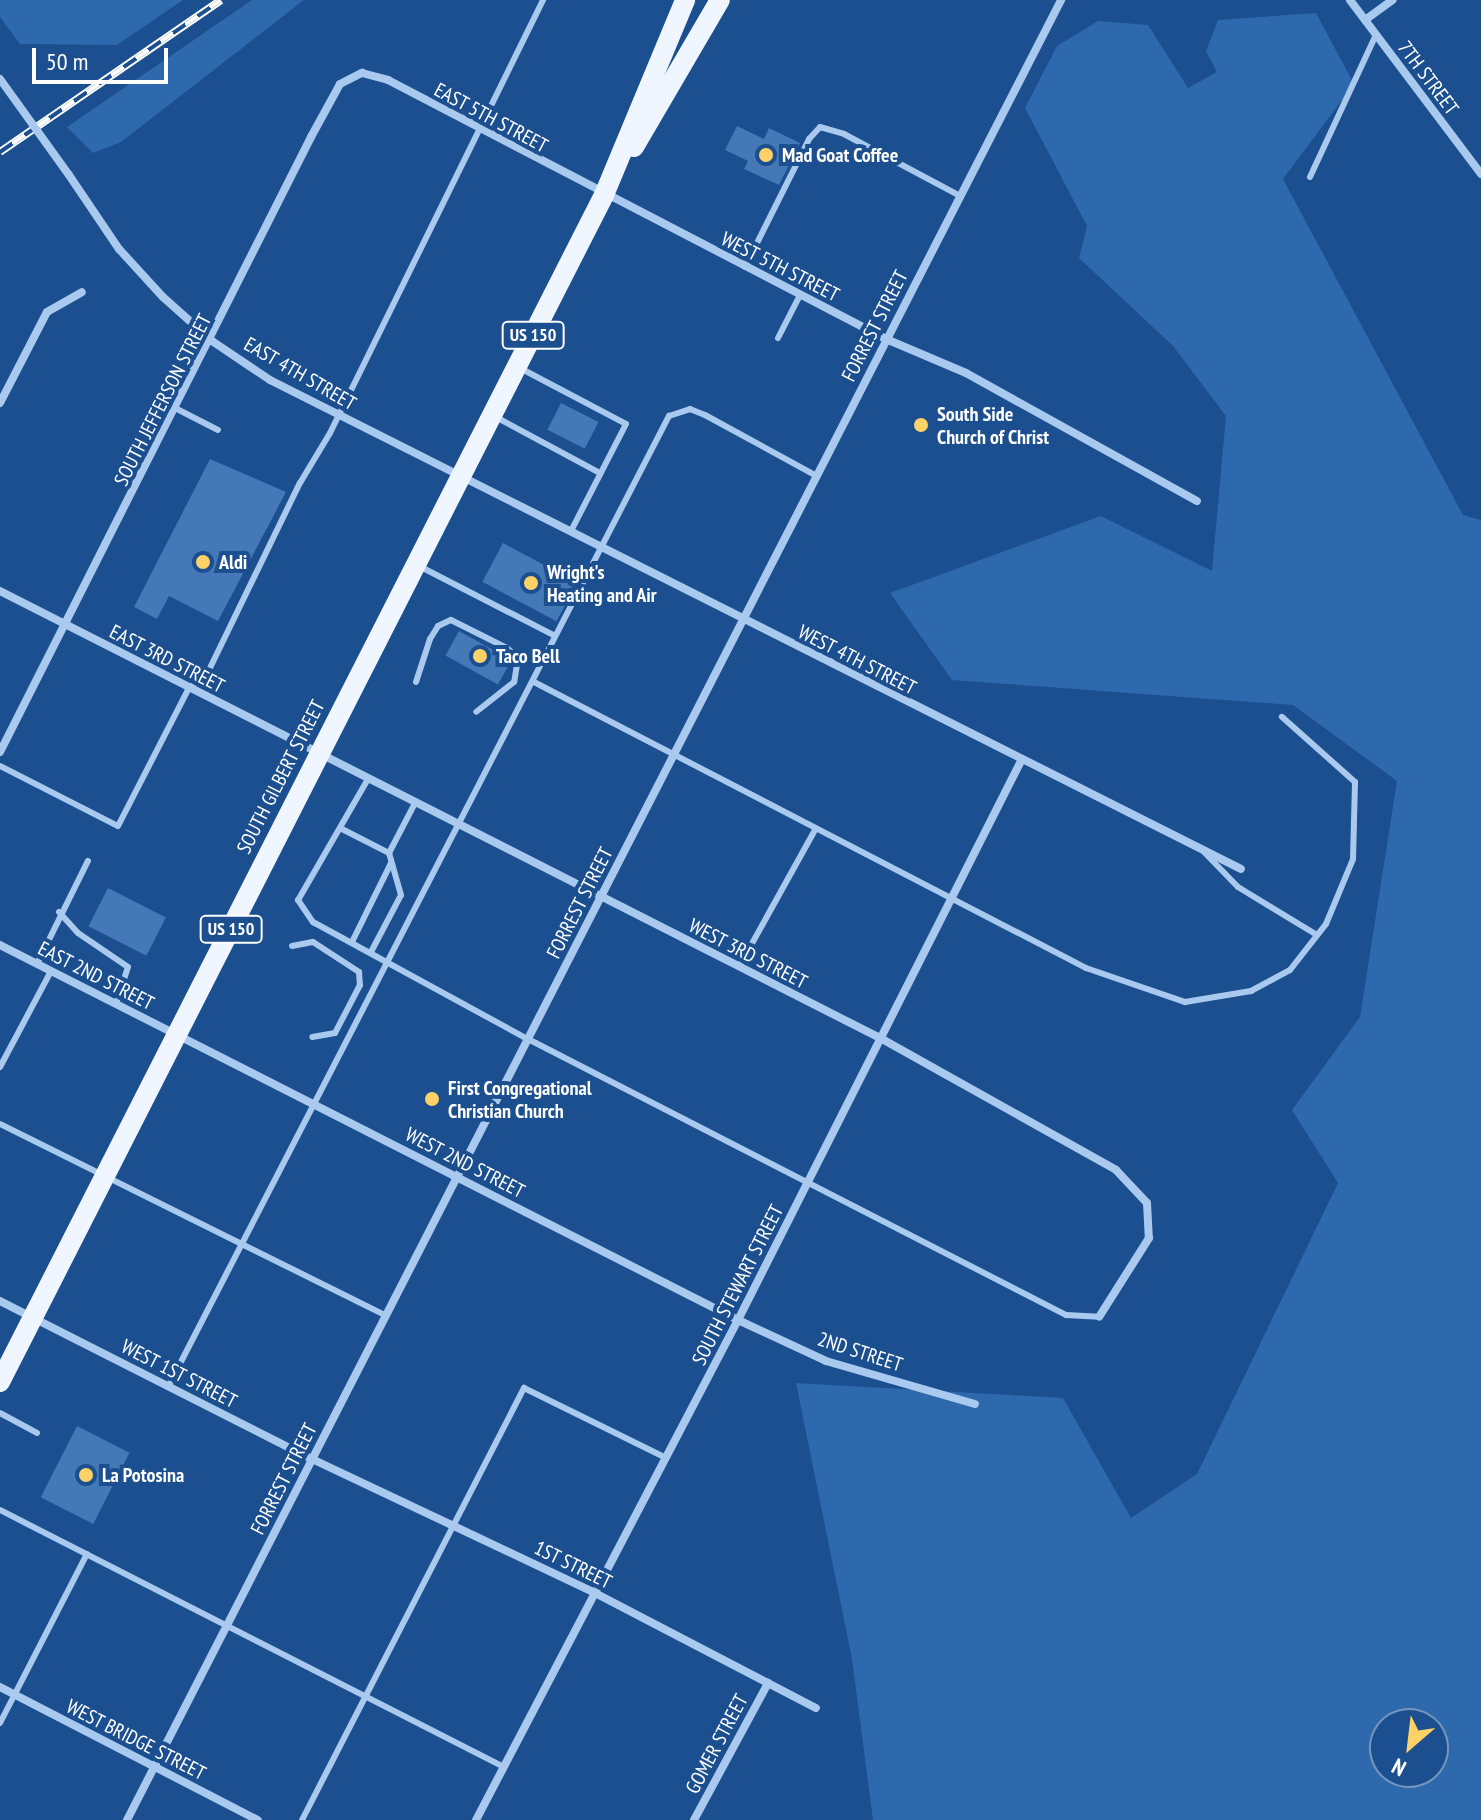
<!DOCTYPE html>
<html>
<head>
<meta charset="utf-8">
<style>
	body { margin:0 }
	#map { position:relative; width:1481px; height:1820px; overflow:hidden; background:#1b4f8f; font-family:"PT Sans Narrow",sans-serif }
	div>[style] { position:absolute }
	.green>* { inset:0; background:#2e69ad }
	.building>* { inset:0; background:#4478b7; transform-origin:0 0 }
	.lane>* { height:6px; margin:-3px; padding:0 3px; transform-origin:3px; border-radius:3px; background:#a9c9ee }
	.street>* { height:8px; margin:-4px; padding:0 4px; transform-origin:4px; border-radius:4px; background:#a9c9ee }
	.primary>* { height:20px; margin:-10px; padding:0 10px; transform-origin:10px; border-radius:10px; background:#f0f6ff }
	.rail>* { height:8px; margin-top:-4px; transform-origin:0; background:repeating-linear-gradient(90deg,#1b4f8f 0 15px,#fff 0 30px); box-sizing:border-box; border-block:2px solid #fff }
	.street-bridge>* { height:8px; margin:-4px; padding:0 4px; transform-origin:4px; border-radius:4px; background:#a9c9ee }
	.dots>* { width:22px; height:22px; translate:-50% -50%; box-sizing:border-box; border:4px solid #1b4f8f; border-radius:50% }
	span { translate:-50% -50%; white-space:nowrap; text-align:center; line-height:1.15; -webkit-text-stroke:8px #1b4f8f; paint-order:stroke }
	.shield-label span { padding:2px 6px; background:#1b4f8f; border:2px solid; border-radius:6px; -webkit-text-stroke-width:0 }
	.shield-label { font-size:18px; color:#fff; font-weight:700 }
	.street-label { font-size:20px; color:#fff }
	.poi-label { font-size:20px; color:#fff; font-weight:700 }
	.left { translate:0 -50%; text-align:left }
	.north { position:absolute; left:1369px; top:1708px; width:80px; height:80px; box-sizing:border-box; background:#1b4f8f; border:2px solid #7695bc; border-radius:50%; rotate:208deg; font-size:22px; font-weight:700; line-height:32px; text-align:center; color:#fff }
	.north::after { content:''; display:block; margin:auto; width:28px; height:36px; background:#ffd166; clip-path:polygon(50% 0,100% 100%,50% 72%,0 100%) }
	.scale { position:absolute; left:32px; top:48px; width:136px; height:36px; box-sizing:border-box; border:4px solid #fff; border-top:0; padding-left:10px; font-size:24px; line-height:28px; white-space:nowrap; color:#fff; -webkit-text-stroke:6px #1b4f8f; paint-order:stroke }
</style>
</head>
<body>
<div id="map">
	<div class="green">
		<i style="clip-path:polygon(0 0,183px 0,117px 45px,20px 44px,0 17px)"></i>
		<i style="clip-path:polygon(252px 0,304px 0,121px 142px,93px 153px,67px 127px)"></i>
		<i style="clip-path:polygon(evenodd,1316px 13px,1354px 84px,1283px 179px,1463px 515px,1481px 520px,1481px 1820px,873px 1820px,852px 1659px,796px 1383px,1063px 1398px,1131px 1518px,1197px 1474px,1338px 1183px,1292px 1110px,1360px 1017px,1397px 781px,1293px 705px,952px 680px,890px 593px,1101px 516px,1212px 571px,1226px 416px,1173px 346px,1079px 258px,1087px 226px,1025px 108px,1057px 46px,1098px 21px,1148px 25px,1188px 88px,1217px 72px,1206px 51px,1218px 20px,1316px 13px,1385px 1724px,1433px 1724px,1433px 1772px,1385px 1772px,1385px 1724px)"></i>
	</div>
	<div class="building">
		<i style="clip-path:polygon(737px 126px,764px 139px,769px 128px,800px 143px,779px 185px,744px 169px,748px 161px,725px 150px)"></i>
		<i style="left:561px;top:403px;width:42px;height:30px;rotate:27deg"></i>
		<i style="clip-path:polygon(210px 459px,286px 492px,218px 621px,169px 596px,157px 619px,134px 607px)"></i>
		<i style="left:503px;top:543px;width:84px;height:44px;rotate:28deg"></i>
		<i style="left:459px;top:631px;width:60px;height:28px;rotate:29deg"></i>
		<i style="left:108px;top:888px;width:65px;height:43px;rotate:27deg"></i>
		<i style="left:77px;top:1426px;width:59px;height:80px;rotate:27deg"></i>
	</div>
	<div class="lane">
		<i style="left:1310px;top:177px;width:157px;rotate:-65.1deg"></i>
		<i style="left:745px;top:267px;width:143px;rotate:-63.4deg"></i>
		<i style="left:809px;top:139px;width:16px;rotate:-47deg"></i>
		<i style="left:820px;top:127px;width:25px;rotate:16deg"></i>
		<i style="left:844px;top:134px;width:132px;rotate:28.1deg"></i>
		<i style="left:778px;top:338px;width:48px;rotate:-62.9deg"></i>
		<i style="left:518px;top:367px;width:122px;rotate:27.8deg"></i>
		<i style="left:626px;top:424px;width:118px;rotate:117.2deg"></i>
		<i style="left:177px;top:409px;width:46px;rotate:27.1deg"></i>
		<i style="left:494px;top:416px;width:120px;rotate:28.3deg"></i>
		<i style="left:419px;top:566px;width:153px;rotate:27.2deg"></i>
		<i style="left:416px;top:682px;width:45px;rotate:-72deg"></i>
		<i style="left:430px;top:639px;width:15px;rotate:-58deg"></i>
		<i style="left:438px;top:626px;width:14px;rotate:-25deg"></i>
		<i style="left:451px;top:620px;width:63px;rotate:26.6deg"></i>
		<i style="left:507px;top:648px;width:15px;rotate:42deg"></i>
		<i style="left:518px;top:658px;width:24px;rotate:99deg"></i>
		<i style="left:514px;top:682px;width:48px;rotate:141.7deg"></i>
		<i style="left:534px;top:682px;width:622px;rotate:27.39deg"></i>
		<i style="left:1086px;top:968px;width:105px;rotate:19deg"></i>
		<i style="left:1185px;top:1002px;width:67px;rotate:-9.5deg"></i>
		<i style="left:1251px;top:991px;width:44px;rotate:-28.3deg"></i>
		<i style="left:1290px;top:970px;width:58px;rotate:-52deg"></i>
		<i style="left:1326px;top:924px;width:70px;rotate:-67.4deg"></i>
		<i style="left:1353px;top:859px;width:77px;rotate:-88.5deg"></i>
		<i style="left:1355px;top:782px;width:98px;rotate:-138.3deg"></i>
		<i style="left:0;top:766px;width:132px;rotate:27deg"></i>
		<i style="left:118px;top:826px;width:155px;rotate:-62.8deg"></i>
		<i style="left:189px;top:688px;width:27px;rotate:-42deg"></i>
		<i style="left:209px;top:670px;width:208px;rotate:-64.1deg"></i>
		<i style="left:300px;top:483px;width:58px;rotate:-59deg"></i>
		<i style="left:330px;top:433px;width:483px;rotate:-63.8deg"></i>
		<i style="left:368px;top:779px;width:140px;rotate:120deg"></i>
		<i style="left:298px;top:900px;width:27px;rotate:56deg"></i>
		<i style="left:313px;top:922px;width:245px;rotate:28.6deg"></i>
		<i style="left:528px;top:1039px;width:605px;rotate:27.16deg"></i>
		<i style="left:1066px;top:1315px;width:33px;rotate:3deg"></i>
		<i style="left:342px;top:829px;width:53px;rotate:27.1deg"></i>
		<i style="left:389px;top:853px;width:56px;rotate:-62.5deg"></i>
		<i style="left:1205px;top:853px;width:47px;rotate:45.9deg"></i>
		<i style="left:1238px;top:887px;width:92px;rotate:31.3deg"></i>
		<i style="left:59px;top:912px;width:28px;rotate:48deg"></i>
		<i style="left:78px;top:933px;width:60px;rotate:34.2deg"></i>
		<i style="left:128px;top:967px;width:39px;rotate:108deg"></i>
		<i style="left:352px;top:942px;width:88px;rotate:-63.7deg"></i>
		<i style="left:292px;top:946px;width:21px;rotate:-11deg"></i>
		<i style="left:313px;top:942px;width:55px;rotate:33.1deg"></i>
		<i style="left:359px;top:972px;width:13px;rotate:86deg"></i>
		<i style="left:360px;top:985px;width:54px;rotate:117.5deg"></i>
		<i style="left:335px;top:1033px;width:23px;rotate:170deg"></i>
		<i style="left:371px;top:952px;width:64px;rotate:-62.2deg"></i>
		<i style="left:401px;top:895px;width:44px;rotate:-105.9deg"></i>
		<i style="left:37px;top:964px;width:115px;rotate:-63.7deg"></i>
		<i style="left:739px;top:967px;width:157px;rotate:-61deg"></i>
		<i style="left:0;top:1067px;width:109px;rotate:-62deg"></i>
		<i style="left:0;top:1124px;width:431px;rotate:26.4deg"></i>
		<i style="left:168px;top:1387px;width:1093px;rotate:-62.71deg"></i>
		<i style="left:669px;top:416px;width:22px;rotate:-18deg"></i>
		<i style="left:690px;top:409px;width:16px;rotate:22deg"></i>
		<i style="left:705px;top:415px;width:128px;rotate:28.6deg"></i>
		<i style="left:0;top:1413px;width:42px;rotate:28.4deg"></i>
		<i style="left:0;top:1510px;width:566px;rotate:27.02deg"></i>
		<i style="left:0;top:1723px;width:190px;rotate:-62.8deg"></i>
		<i style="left:302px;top:1820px;width:486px;rotate:-62.8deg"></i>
		<i style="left:524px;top:1388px;width:158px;rotate:26.2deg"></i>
	</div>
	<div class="street">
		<i style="left:1350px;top:0;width:218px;rotate:53deg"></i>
		<i style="left:1365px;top:20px;width:34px;rotate:-36deg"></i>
		<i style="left:69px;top:175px;width:89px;rotate:56deg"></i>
		<i style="left:119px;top:249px;width:65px;rotate:47.5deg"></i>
		<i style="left:163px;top:297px;width:66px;rotate:41.9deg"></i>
		<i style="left:212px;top:341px;width:70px;rotate:33.9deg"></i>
		<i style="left:270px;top:380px;width:1087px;rotate:26.73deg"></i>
		<i style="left:0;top:403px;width:102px;rotate:-62.7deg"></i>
		<i style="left:47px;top:312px;width:40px;rotate:-29.7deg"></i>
		<i style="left:0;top:591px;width:989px;rotate:26.93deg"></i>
		<i style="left:882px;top:1039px;width:268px;rotate:29.2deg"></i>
		<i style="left:1116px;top:1170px;width:45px;rotate:46.8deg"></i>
		<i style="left:1147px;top:1203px;width:35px;rotate:87deg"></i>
		<i style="left:1149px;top:1238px;width:93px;rotate:122.3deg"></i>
		<i style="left:0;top:752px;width:689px;rotate:-63.17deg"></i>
		<i style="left:311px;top:137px;width:60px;rotate:-61.3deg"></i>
		<i style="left:340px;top:84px;width:25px;rotate:-27deg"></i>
		<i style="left:362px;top:73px;width:27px;rotate:15deg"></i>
		<i style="left:388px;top:80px;width:561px;rotate:27.48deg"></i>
		<i style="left:886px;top:339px;width:87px;rotate:23deg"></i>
		<i style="left:966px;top:373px;width:264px;rotate:29deg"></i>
		<i style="left:0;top:945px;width:828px;rotate:26.94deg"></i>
		<i style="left:738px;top:1320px;width:97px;rotate:25deg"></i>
		<i style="left:826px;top:1361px;width:155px;rotate:16.1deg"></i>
		<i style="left:0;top:1301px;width:350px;rotate:26.9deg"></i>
		<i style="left:312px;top:1459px;width:313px;rotate:25.3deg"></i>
		<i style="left:595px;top:1593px;width:249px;rotate:27.5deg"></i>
		<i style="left:0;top:1687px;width:290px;rotate:27.3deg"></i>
		<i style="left:127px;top:1820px;width:2046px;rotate:-62.83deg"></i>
		<i style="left:476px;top:1820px;width:564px;rotate:-62.35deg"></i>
		<i style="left:738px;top:1320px;width:627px;rotate:-63.15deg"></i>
		<i style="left:694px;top:1820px;width:156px;rotate:-61.6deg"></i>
	</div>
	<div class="primary">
		<i style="left:634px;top:147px;width:170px;rotate:-59.7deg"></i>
		<i style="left:0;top:1382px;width:1332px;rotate:-63.03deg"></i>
		<i style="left:604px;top:195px;width:211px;rotate:-67.4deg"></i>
	</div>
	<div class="rail">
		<i style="left:0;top:152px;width:268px;rotate:-34.5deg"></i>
	</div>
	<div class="street-bridge">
		<i style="left:0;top:79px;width:118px;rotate:54.3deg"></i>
	</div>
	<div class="dots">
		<i style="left:766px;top:155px;background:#ffd166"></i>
		<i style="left:921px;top:425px;background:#ffd166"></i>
		<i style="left:203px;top:562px;background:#ffd166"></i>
		<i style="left:531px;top:583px;background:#ffd166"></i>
		<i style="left:480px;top:656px;background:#ffd166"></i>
		<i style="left:432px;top:1099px;background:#ffd166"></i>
		<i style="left:86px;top:1475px;background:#ffd166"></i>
	</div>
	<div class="shield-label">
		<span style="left:533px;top:335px">US 150</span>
		<span style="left:231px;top:929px">US 150</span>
	</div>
	<div class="street-label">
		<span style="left:1428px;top:78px;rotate:53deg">7TH STREET</span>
		<span style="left:491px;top:118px;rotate:28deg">EAST 5TH STREET</span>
		<span style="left:780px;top:267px;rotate:27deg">WEST 5TH STREET</span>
		<span style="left:875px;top:326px;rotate:-63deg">FORREST STREET</span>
		<span style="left:300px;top:374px;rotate:30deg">EAST 4TH STREET</span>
		<span style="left:163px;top:400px;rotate:-63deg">SOUTH JEFFERSON STREET</span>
		<span style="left:167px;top:659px;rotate:27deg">EAST 3RD STREET</span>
		<span style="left:857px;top:660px;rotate:27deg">WEST 4TH STREET</span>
		<span style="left:281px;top:777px;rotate:-63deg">SOUTH GILBERT STREET</span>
		<span style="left:580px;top:903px;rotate:-63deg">FORREST STREET</span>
		<span style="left:748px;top:954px;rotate:27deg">WEST 3RD STREET</span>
		<span style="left:96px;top:976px;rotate:27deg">EAST 2ND STREET</span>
		<span style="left:465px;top:1163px;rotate:27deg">WEST 2ND STREET</span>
		<span style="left:738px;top:1285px;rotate:-63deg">SOUTH STEWART STREET</span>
		<span style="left:860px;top:1352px;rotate:18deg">2ND STREET</span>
		<span style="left:179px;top:1374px;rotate:27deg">WEST 1ST STREET</span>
		<span style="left:284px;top:1479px;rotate:-63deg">FORREST STREET</span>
		<span style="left:573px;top:1565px;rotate:26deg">1ST STREET</span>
		<span style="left:136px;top:1740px;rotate:27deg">WEST BRIDGE STREET</span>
		<span style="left:717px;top:1744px;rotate:-62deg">GOMER STREET</span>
	</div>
	<div class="poi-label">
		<span class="left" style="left:782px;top:155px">Mad Goat Coffee</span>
		<span class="left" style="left:937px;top:426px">South Side<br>Church of Christ</span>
		<span class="left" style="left:219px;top:562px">Aldi</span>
		<span class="left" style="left:547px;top:584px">Wright's<br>Heating and Air</span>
		<span class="left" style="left:496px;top:656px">Taco Bell</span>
		<span class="left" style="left:448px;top:1100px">First Congregational<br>Christian Church</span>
		<span class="left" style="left:102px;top:1475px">La Potosina</span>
	</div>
	<div class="north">N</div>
	<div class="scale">50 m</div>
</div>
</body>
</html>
